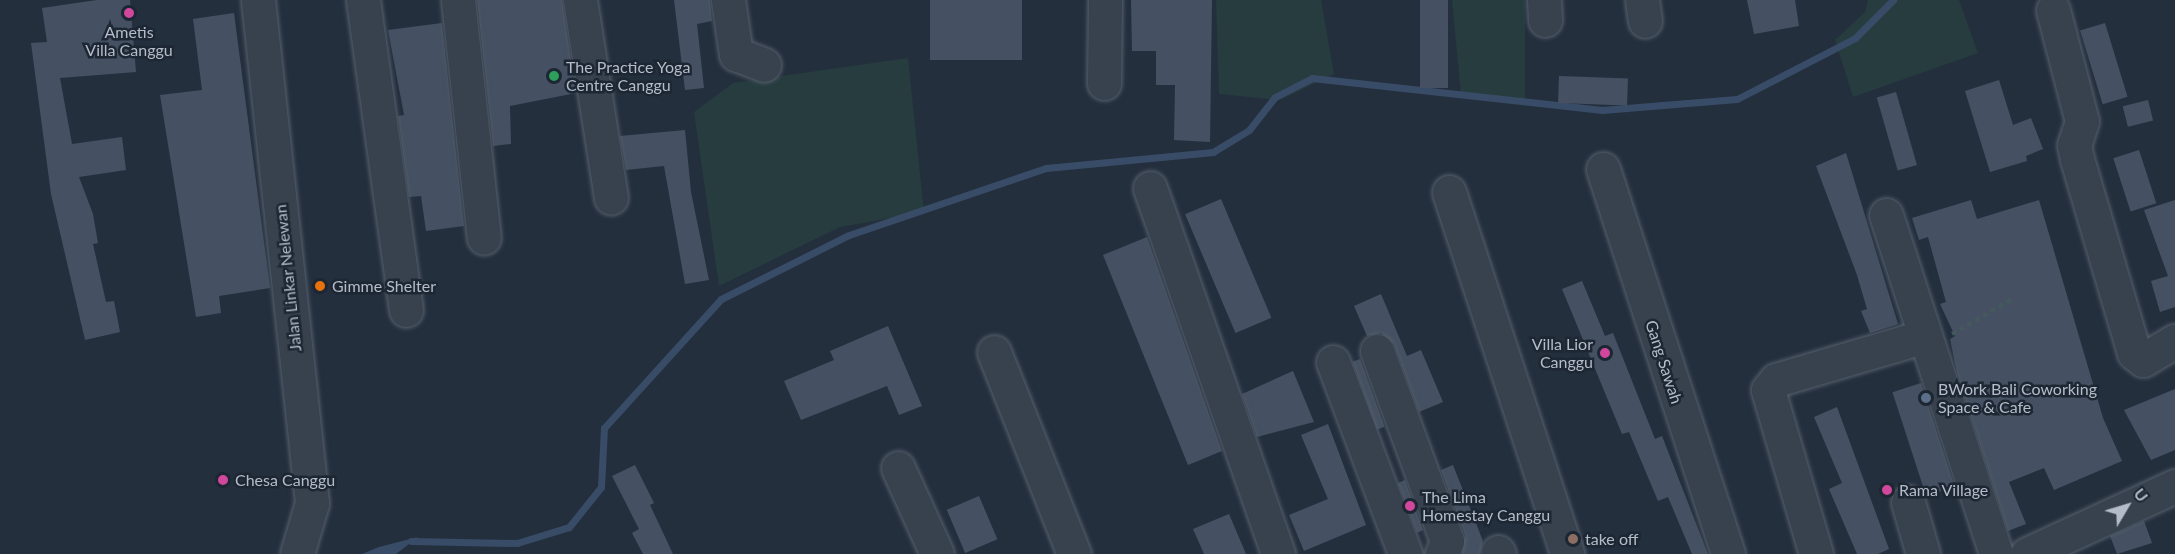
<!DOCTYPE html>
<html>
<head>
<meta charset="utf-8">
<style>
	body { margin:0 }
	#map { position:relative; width:2175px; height:554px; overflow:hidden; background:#242f3e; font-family:Lato,sans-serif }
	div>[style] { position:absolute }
	.green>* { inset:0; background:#263c3f }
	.water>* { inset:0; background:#394c67 }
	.stream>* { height:7px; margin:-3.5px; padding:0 3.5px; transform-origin:3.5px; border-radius:3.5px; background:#394c67 }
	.building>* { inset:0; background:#455162; transform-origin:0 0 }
	.path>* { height:4px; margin-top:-2px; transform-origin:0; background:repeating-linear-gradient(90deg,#44595c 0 4.5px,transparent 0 9px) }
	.roads { filter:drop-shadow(0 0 2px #565f6c) drop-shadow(0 0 2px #565f6c) }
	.minor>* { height:33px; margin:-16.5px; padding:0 16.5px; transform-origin:16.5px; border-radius:16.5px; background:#38414e }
	.dots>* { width:16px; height:16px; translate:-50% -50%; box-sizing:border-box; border:3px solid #1d2633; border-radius:50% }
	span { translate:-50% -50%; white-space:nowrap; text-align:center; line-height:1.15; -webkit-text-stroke:5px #1d2633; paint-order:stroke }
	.poi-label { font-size:16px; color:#b4bcc9 }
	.left { translate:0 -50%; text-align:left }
	.right { translate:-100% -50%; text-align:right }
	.street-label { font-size:16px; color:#b4bcc9 }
	.north { position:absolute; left:2097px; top:476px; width:60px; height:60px; -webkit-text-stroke:4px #1d2633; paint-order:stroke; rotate:52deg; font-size:16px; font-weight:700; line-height:24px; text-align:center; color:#b4bcc9 }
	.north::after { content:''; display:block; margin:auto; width:21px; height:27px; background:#b4bcc9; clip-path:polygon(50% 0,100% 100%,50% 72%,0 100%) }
</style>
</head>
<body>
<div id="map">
	<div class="green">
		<i style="clip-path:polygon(1216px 0,1321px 0,1334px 74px,1280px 100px,1219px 94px)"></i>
		<i style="clip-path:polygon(1452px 0,1525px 0,1525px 101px,1461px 96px)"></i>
		<i style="clip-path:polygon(1868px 0,1959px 0,1978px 53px,1853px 97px,1835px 40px,1865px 12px)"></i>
		<i style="clip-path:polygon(908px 58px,924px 212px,840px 227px,719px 286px,694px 112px,733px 83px)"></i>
	</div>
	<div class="water">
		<i style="clip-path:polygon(418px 537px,396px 554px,362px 554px,379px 547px)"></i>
	</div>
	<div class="stream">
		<i style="left:411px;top:541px;width:106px;rotate:1.1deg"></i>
		<i style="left:517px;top:543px;width:54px;rotate:-17.1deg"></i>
		<i style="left:569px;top:527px;width:51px;rotate:-51.3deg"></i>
		<i style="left:601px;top:487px;width:59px;rotate:-87.1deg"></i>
		<i style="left:604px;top:428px;width:174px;rotate:-47.8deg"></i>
		<i style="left:721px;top:299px;width:143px;rotate:-26.6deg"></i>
		<i style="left:849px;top:235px;width:208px;rotate:-18.8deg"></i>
		<i style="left:1046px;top:168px;width:168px;rotate:-5.5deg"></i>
		<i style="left:1213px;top:152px;width:42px;rotate:-31.4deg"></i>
		<i style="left:1249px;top:130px;width:42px;rotate:-51.8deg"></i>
		<i style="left:1275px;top:97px;width:42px;rotate:-27.2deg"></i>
		<i style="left:1312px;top:78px;width:292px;rotate:6.3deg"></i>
		<i style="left:1602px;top:110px;width:135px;rotate:-4.7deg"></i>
		<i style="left:1737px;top:99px;width:133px;rotate:-27.3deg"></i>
		<i style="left:1855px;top:38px;width:54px;rotate:-45deg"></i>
	</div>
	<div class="building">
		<i style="clip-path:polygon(97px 0,130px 0,136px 72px,60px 78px,72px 144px,122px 137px,126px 170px,79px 177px,93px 214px,98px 243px,93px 244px,106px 302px,114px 301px,120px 332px,85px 340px,51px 194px,31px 43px,47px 42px,42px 8px)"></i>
		<i style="clip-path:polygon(477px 0,562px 0,576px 93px,510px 106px,511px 144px,493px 146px)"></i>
		<i style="clip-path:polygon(674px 0,710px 0,712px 21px,697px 24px,704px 88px,685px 90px)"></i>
		<i style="left:930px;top:0;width:92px;height:60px"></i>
		<i style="clip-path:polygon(1131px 0,1212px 0,1210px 142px,1174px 140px,1175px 85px,1156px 85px,1156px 51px,1132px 51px)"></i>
		<i style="left:1420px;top:0;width:28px;height:88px"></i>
		<i style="clip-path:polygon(1747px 0,1795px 0,1799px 26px,1754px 34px)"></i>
		<i style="clip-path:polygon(234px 13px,270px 288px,219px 296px,221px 313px,196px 317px,160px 95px,202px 90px,193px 19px)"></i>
		<i style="clip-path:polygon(442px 23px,464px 226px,426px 231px,421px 196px,409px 197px,398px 116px,404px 115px,388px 30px)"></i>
		<i style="left:2105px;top:23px;width:77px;height:26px;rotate:73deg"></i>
		<i style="left:1559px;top:76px;width:69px;height:27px;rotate:2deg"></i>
		<i style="clip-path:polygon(1999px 80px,2013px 125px,2031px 118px,2043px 149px,2026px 156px,2027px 161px,1990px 172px,1965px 91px)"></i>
		<i style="left:1896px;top:92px;width:76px;height:20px;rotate:74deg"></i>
		<i style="left:2148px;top:100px;width:21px;height:26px;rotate:76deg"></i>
		<i style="clip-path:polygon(685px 130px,691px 192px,709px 280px,685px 284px,664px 166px,626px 170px,620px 136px)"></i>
		<i style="left:2139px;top:150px;width:56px;height:27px;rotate:72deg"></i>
		<i style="clip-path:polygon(1846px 153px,1898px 324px,1870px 333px,1861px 311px,1867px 309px,1857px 275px,1816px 166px)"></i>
		<i style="left:1221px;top:199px;width:129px;height:39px;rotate:67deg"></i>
		<i style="clip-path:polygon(1971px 200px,1977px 219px,2039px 200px,2103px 418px,2122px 461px,2054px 490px,2044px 468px,2009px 482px,2026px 524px,2008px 531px,1957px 373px,1950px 339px,1955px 336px,1940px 304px,1946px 302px,1928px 237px,1919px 240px,1912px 218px)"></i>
		<i style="clip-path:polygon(2175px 200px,2175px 307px,2160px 312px,2151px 281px,2168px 276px,2144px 210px)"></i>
		<i style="clip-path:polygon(1147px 237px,1222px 451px,1188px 465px,1103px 255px)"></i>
		<i style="clip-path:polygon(1582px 281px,1605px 336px,1613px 333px,1655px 439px,1662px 436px,1708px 554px,1692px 554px,1668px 497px,1658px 501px,1629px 432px,1622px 434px,1562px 289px)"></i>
		<i style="clip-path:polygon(1381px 294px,1407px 356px,1421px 350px,1443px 402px,1419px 412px,1394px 344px,1381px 333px,1367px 336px,1354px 306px)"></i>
		<i style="clip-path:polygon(888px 326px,922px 406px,899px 415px,887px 386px,801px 420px,784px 381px,834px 360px,830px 351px)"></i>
		<i style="left:1360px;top:359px;width:72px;height:8px;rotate:70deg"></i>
		<i style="clip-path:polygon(1293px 371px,1314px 422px,1257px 437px,1242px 394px)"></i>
		<i style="left:1921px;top:383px;width:109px;height:30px;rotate:72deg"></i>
		<i style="clip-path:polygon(2175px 389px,2175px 450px,2151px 460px,2124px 410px)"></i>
		<i style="clip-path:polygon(1837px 407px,1889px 549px,1878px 554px,1857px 554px,1829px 489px,1842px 483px,1814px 417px)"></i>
		<i style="clip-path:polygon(1328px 424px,1366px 525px,1304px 551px,1289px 515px,1328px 499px,1301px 435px)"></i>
		<i style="clip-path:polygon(635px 465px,654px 503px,650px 505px,673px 554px,643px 554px,632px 533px,639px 529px,612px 476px)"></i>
		<i style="clip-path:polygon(1453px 465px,1483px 541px,1480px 554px,1462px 554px,1465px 535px,1441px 470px)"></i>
		<i style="clip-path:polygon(1405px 480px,1423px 530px,1417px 533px,1398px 483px)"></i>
		<i style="left:979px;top:496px;width:47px;height:35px;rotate:67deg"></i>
		<i style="clip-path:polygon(1229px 514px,1246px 554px,1204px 554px,1193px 529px)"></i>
		<i style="clip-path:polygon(2144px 521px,2152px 543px,2117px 554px,2110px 536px)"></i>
	</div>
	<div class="path">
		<i style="left:1952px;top:334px;width:68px;rotate:-30deg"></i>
	</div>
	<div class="roads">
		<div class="minor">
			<i style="left:258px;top:0;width:506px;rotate:83.87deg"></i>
			<i style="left:312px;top:503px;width:53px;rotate:106.4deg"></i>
			<i style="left:363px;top:0;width:313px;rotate:82.1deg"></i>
			<i style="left:458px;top:0;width:239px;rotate:83.8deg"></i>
			<i style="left:580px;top:0;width:200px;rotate:81.1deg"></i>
			<i style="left:728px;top:0;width:55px;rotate:81.6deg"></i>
			<i style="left:736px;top:54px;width:30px;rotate:21deg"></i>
			<i style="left:1544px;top:0;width:20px;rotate:87deg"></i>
			<i style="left:1642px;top:0;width:21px;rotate:82deg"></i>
			<i style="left:2053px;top:10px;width:115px;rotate:75.4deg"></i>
			<i style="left:2082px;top:121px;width:25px;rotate:108deg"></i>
			<i style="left:2074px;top:145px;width:14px;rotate:78deg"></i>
			<i style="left:2077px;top:159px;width:202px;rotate:73.6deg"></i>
			<i style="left:2134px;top:353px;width:11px;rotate:38deg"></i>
			<i style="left:2143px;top:360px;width:37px;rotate:-31deg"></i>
			<i style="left:1104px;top:83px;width:83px;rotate:-89.3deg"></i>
			<i style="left:1603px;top:169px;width:405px;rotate:72deg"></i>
			<i style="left:1150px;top:188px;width:388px;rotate:70.7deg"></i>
			<i style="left:1449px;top:192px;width:381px;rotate:71.9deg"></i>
			<i style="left:1886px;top:215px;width:356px;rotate:72deg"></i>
			<i style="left:1377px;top:351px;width:202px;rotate:69.8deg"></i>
			<i style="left:1447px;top:541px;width:14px;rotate:111deg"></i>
			<i style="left:994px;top:352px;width:217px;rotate:68.4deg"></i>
			<i style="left:1333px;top:362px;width:205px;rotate:69.4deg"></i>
			<i style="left:898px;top:468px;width:94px;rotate:65.6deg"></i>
			<i style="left:1908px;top:502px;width:54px;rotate:73.9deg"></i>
			<i style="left:1498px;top:552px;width:2px;rotate:63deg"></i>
			<i style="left:1816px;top:554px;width:171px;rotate:-106.3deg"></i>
			<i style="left:1768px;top:390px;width:13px;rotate:-51deg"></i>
			<i style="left:1776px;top:380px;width:152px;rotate:-16.4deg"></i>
			<i style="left:2027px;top:554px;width:163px;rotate:-24.7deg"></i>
		</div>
	</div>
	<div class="dots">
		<i style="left:129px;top:13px;background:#d1479c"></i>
		<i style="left:554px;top:76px;background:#2e9e5b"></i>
		<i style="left:320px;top:286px;background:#e8710a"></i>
		<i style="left:1605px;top:353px;background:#d1479c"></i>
		<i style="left:1926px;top:398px;background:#5c6f8a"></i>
		<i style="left:223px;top:480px;background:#d1479c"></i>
		<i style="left:1887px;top:490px;background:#d1479c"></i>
		<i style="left:1410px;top:506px;background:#d1479c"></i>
		<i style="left:1573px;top:539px;background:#8d6e63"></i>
	</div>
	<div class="poi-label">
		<span style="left:129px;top:41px">Ametis<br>Villa Canggu</span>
		<span class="left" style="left:566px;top:76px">The Practice Yoga<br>Centre Canggu</span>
		<span class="left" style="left:332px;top:286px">Gimme Shelter</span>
		<span class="right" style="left:1593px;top:353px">Villa Lior<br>Canggu</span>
		<span class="left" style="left:1938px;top:398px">BWork Bali Coworking<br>Space &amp; Cafe</span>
		<span class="left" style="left:235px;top:480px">Chesa Canggu</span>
		<span class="left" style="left:1899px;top:490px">Rama Village</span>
		<span class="left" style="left:1422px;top:506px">The Lima<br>Homestay Canggu</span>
		<span class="left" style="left:1585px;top:539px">take off</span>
	</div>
	<div class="street-label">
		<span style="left:288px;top:278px;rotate:-96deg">Jalan Linkar Nelewan</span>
		<span style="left:1664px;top:362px;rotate:72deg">Gang Sawah</span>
	</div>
	<div class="north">U</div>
</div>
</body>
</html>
